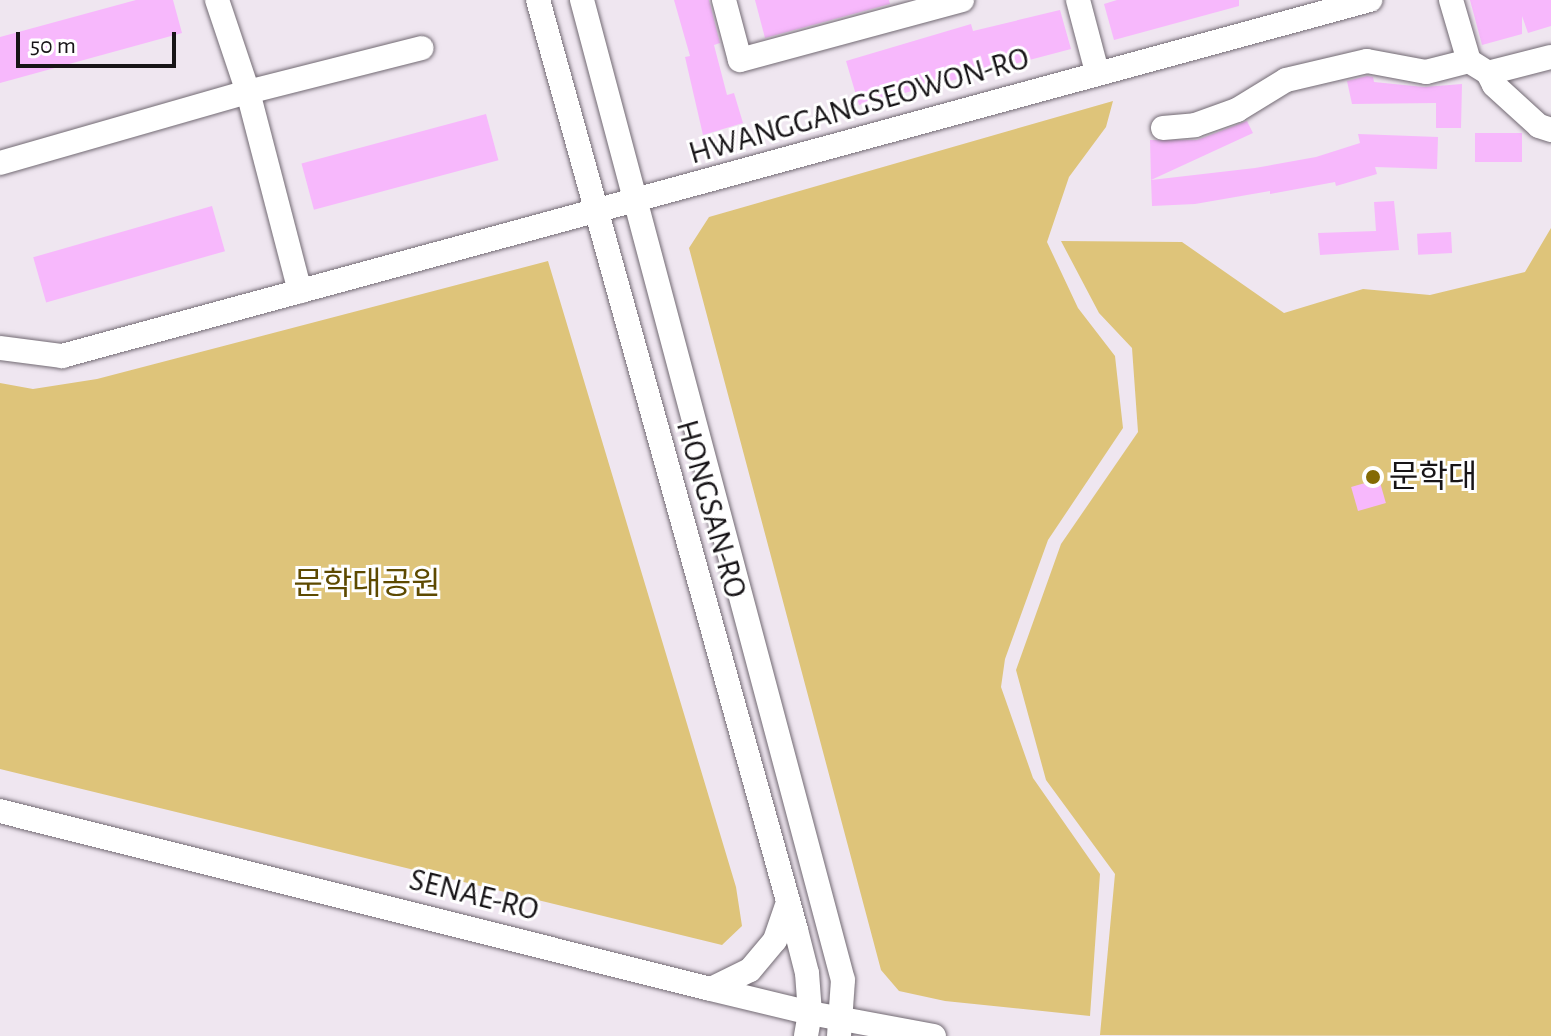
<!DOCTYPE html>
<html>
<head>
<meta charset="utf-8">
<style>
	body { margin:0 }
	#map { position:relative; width:1551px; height:1036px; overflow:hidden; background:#efe6f0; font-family:"Alegreya Sans","Noto Sans KR",sans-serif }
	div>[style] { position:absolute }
	.green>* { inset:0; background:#dec47a }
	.building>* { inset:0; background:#f7b8fc; transform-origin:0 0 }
	.roads { filter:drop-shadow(0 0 2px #726a73) drop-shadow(0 0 2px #726a73) }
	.minor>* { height:24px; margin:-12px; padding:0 12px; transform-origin:12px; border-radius:12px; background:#fff }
	.dots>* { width:22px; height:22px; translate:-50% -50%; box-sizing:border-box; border:4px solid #fff; border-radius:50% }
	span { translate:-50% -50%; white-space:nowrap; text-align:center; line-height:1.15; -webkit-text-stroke:6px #fff; paint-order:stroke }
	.street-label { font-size:32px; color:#171417 }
	.poi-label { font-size:32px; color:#171417 }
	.left { translate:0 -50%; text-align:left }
	.park-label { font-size:32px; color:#5d4900 }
	.scale { position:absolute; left:16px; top:32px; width:160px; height:36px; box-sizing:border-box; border:4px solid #171417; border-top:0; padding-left:10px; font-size:24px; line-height:28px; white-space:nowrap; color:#171417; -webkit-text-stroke:6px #fff; paint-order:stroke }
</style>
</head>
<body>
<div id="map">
	<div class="green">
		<i style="clip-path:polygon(1113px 101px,1106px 127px,1069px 177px,1047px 242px,1078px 308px,1115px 356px,1123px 428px,1048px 540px,1005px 659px,1001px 687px,1033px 778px,1100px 874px,1090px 1016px,945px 1001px,899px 991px,881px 970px,689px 248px,709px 217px)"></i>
		<i style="clip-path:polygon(1551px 228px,1551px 1036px,1100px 1035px,1115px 874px,1046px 780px,1016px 670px,1061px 544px,1138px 432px,1132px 348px,1099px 313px,1061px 241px,1182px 242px,1284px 313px,1363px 289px,1430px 295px,1525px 272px)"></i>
		<i style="clip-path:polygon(548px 261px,736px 887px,742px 926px,722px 945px,0 769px,0 383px,33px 389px,97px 379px)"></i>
	</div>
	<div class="building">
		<i style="clip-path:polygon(136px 0,173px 0,182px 33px,0 83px,0 37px)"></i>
		<i style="clip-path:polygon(674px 0,709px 0,720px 43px,714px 45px,727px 95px,734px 93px,743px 123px,703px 135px,685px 57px,690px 56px)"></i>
		<i style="clip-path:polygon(755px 0,889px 0,890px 4px,765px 38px)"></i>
		<i style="clip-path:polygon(1117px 0,1239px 0,1239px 6px,1114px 40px,1104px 4px)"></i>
		<i style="clip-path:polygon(1470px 0,1551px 0,1551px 26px,1528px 33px,1522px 16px,1522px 34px,1482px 45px)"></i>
		<i style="clip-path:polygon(1060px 10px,1071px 49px,859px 105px,846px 61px,971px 24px,973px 31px)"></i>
		<i style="clip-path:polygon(1367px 76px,1373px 77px,1374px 82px,1424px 87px,1462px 84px,1461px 128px,1436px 128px,1436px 103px,1352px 104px,1347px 81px)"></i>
		<i style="left:486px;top:114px;width:48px;height:191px;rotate:75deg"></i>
		<i style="clip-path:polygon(1247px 121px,1253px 133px,1151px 180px,1150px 140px,1197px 140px)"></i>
		<i style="left:1475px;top:133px;width:47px;height:29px"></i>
		<i style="clip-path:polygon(1358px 134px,1438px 137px,1437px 169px,1375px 167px,1377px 174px,1336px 186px,1335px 182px,1270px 194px,1270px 191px,1195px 204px,1152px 206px,1151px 180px,1255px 168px,1316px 157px,1360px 143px)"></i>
		<i style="clip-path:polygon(1394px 201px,1399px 250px,1320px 255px,1318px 233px,1376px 231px,1374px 202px)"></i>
		<i style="left:212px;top:206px;width:47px;height:186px;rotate:74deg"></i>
		<i style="left:1451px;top:232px;width:21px;height:34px;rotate:87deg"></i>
		<i style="left:1379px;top:479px;width:25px;height:29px;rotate:74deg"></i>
	</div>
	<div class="roads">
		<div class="minor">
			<i style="left:217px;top:0;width:97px;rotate:71.4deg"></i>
			<i style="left:248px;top:92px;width:206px;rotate:75.4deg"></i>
			<i style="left:538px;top:0;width:965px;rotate:74.49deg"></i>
			<i style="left:796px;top:930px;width:44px;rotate:75.7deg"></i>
			<i style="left:807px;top:973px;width:40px;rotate:85.7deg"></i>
			<i style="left:810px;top:1013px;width:23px;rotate:100deg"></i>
			<i style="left:582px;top:0;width:1014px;rotate:75.09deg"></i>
			<i style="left:843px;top:980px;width:56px;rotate:94.1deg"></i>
			<i style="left:724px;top:0;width:62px;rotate:75.1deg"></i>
			<i style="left:740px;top:60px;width:230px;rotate:-15.1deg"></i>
			<i style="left:1078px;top:0;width:74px;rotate:75.2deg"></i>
			<i style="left:1451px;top:0;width:64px;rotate:73.6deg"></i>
			<i style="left:1469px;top:61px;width:22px;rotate:32deg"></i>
			<i style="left:1488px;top:73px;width:13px;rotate:63deg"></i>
			<i style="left:1494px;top:85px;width:61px;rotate:42.3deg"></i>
			<i style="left:1539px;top:126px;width:13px;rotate:18deg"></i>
			<i style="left:1488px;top:73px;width:65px;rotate:-14.3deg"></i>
			<i style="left:1163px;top:128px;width:32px;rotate:-5deg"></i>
			<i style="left:1195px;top:125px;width:45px;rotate:-19.7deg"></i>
			<i style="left:1237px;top:110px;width:57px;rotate:-31.5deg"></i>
			<i style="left:1286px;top:80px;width:83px;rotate:-13.2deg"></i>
			<i style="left:1367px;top:61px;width:60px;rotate:10.6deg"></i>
			<i style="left:1426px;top:72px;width:44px;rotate:-14.3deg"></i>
			<i style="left:0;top:163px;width:258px;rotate:-16deg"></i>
			<i style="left:248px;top:92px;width:179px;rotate:-14.2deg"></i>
			<i style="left:0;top:348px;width:63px;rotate:7.4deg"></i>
			<i style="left:62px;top:356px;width:1356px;rotate:-15.23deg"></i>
			<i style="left:0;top:811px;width:729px;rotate:14.06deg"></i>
			<i style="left:707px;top:988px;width:106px;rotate:13.6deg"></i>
			<i style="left:810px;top:1013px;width:126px;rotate:10.5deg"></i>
			<i style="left:711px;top:989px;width:43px;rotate:-26deg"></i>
			<i style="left:750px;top:970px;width:39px;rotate:-50deg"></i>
			<i style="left:775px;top:940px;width:39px;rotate:-71deg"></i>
		</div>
	</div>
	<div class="dots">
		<i style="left:1373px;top:477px;background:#846a04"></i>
	</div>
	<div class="street-label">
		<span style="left:859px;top:106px;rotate:-16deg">HWANGGANGSEOWON-RO</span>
		<span style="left:711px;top:509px;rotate:74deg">HONGSAN-RO</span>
		<span style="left:474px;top:895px;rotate:14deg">SENAE-RO</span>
	</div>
	<div class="poi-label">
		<span class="left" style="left:1389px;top:477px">문학대</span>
	</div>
	<div class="park-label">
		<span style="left:367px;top:584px">문학대공원</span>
	</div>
	<div class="scale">50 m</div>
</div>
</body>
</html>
